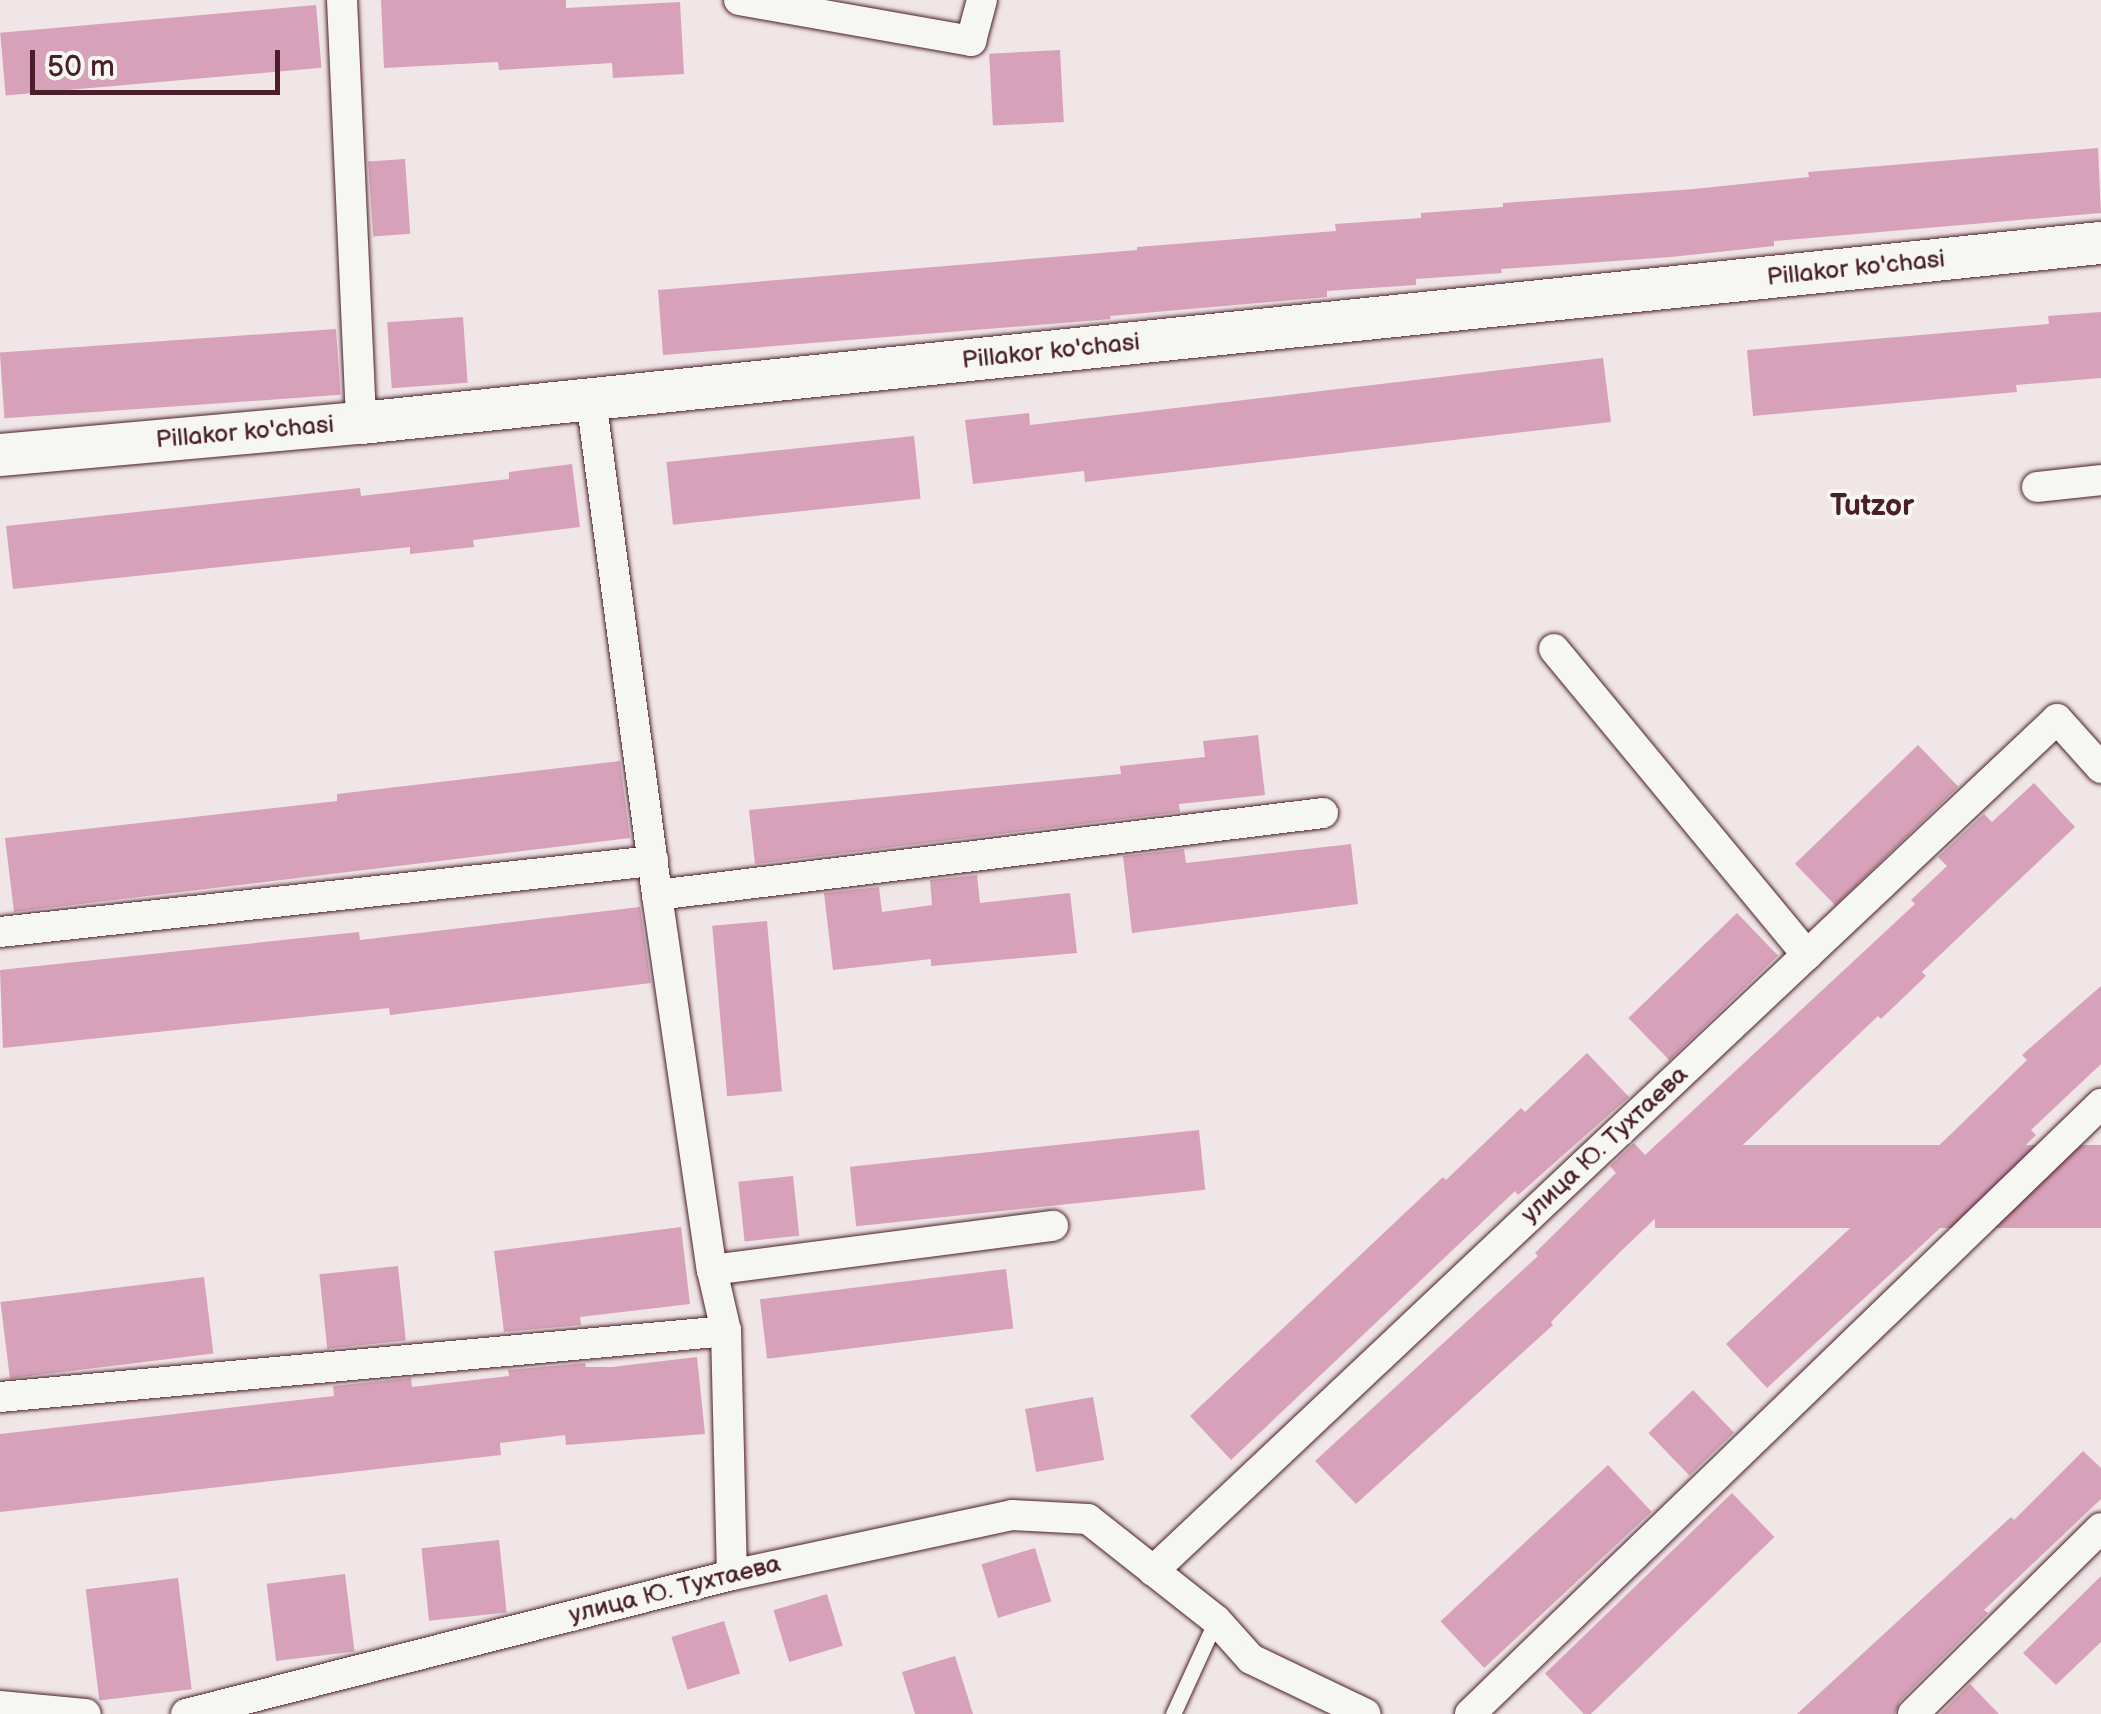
<!DOCTYPE html>
<html>
<head>
<meta charset="utf-8">
<style>
	body { margin:0 }
	#map { position:relative; width:2101px; height:1714px; overflow:hidden; background:#f0e5e7; font-family:"Balsamiq Sans",sans-serif }
	div>[style] { position:absolute }
	.building>* { inset:0; background:#d7a2b9; transform-origin:0 0 }
	.roads { filter:drop-shadow(0 0 2px #4a1f2b) drop-shadow(0 0 2px #4a1f2b) }
	.lane>* { height:15px; margin:-7.5px; padding:0 7.5px; transform-origin:7.5px; border-radius:7.5px; background:#f6f6f2 }
	.street>* { height:30px; margin:-15px; padding:0 15px; transform-origin:15px; border-radius:15px; background:#f6f6f2 }
	.secondary>* { height:42px; margin:-21px; padding:0 21px; transform-origin:21px; border-radius:21px; background:#f6f6f2 }
	span { translate:-50% -50%; white-space:nowrap; text-align:center; line-height:1.15; -webkit-text-stroke:8px #f6f6f2; paint-order:stroke }
	.street-label { font-size:25px; color:#4a1f2b }
	.quarter-label { font-size:30px; color:#4a1f2b; font-weight:700 }
	.scale { position:absolute; left:30px; top:50px; width:250px; height:45px; box-sizing:border-box; border:5px solid #4a1f2b; border-top:0; padding-left:12px; font-size:30px; line-height:35px; white-space:nowrap; color:#4a1f2b; -webkit-text-stroke:8px #f6f6f2; paint-order:stroke }
</style>
</head>
<body>
<div id="map">
	<div class="building">
		<i style="clip-path:polygon(381px 0,566px 0,566px 8px,680px 2px,684px 74px,613px 78px,612px 63px,499px 70px,498px 62px,384px 68px)"></i>
		<i style="left:316px;top:5px;width:63px;height:317px;rotate:85deg"></i>
		<i style="left:1060px;top:50px;width:72px;height:71px;rotate:87deg"></i>
		<i style="clip-path:polygon(2098px 148px,2101px 213px,1774px 241px,1774px 246px,1671px 257px,1501px 269px,1502px 273px,1416px 279px,1416px 285px,1327px 291px,1327px 297px,1110px 316px,1111px 319px,663px 355px,658px 290px,1137px 250px,1137px 247px,1336px 231px,1335px 224px,1421px 218px,1421px 213px,1503px 207px,1503px 203px,1694px 189px,1809px 177px,1808px 172px)"></i>
		<i style="left:405px;top:159px;width:75px;height:37px;rotate:86deg"></i>
		<i style="clip-path:polygon(2101px 312px,2101px 378px,2016px 385px,2017px 392px,1753px 416px,1747px 350px,2049px 324px,2048px 316px)"></i>
		<i style="left:463px;top:317px;width:66px;height:76px;rotate:86deg"></i>
		<i style="left:336px;top:329px;width:66px;height:337px;rotate:86deg"></i>
		<i style="clip-path:polygon(1603px 358px,1611px 422px,1085px 482px,1084px 471px,973px 484px,965px 420px,1029px 413px,1030px 425px)"></i>
		<i style="left:914px;top:436px;width:63px;height:249px;rotate:84deg"></i>
		<i style="clip-path:polygon(572px 464px,580px 527px,473px 540px,474px 547px,410px 554px,410px 547px,13px 589px,6px 526px,360px 488px,361px 496px,509px 479px,509px 472px)"></i>
		<i style="clip-path:polygon(1258px 735px,1265px 795px,1179px 804px,1180px 812px,755px 864px,749px 810px,1121px 774px,1120px 766px,1205px 757px,1203px 741px)"></i>
		<i style="left:1918px;top:745px;width:58px;height:171px;rotate:46deg"></i>
		<i style="clip-path:polygon(620px 761px,630px 838px,14px 912px,5px 838px,337px 801px,337px 794px)"></i>
		<i style="clip-path:polygon(2034px 783px,2075px 827px,1922px 972px,1926px 976px,1881px 1019px,1878px 1016px,1706px 1180px,1701px 1175px,1620px 1252px,1551px 1322px,1553px 1325px,1356px 1504px,1315px 1461px,1538px 1256px,1535px 1253px,1616px 1173px,1610px 1166px,1634px 1143px,1645px 1155px,1915px 904px,1911px 900px,1947px 866px,1938px 857px,1984px 814px,1992px 822px)"></i>
		<i style="clip-path:polygon(1351px 844px,1358px 904px,1132px 933px,1123px 856px,1184px 849px,1186px 863px)"></i>
		<i style="clip-path:polygon(977px 875px,980px 903px,1070px 893px,1077px 953px,931px 966px,931px 959px,833px 970px,824px 893px,879px 887px,882px 912px,932px 905px,930px 880px)"></i>
		<i style="clip-path:polygon(640px 907px,651px 983px,390px 1015px,389px 1008px,3px 1048px,0 970px,359px 932px,360px 940px)"></i>
		<i style="left:1737px;top:913px;width:59px;height:151px;rotate:46deg"></i>
		<i style="left:767px;top:921px;width:171px;height:55px;rotate:85deg"></i>
		<i style="clip-path:polygon(2101px 986px,2101px 1064px,2031px 1130px,2036px 1135px,1962px 1208px,1767px 1388px,1726px 1344px,1950px 1135px,2027px 1060px,2022px 1055px)"></i>
		<i style="clip-path:polygon(1587px 1053px,1629px 1097px,1518px 1195px,1515px 1191px,1231px 1460px,1190px 1416px,1443px 1177px,1446px 1180px,1521px 1108px,1525px 1112px)"></i>
		<i style="left:1199px;top:1130px;width:60px;height:351px;rotate:84deg"></i>
		<i style="left:2101px;top:1145px;width:83px;height:446px;rotate:90deg"></i>
		<i style="left:793px;top:1176px;width:60px;height:55px;rotate:84deg"></i>
		<i style="clip-path:polygon(681px 1227px,690px 1304px,580px 1317px,581px 1325px,504px 1332px,494px 1251px)"></i>
		<i style="left:398px;top:1266px;width:75px;height:79px;rotate:84deg"></i>
		<i style="left:1006px;top:1269px;width:60px;height:248px;rotate:83deg"></i>
		<i style="left:204px;top:1277px;width:77px;height:205px;rotate:83deg"></i>
		<i style="clip-path:polygon(697px 1357px,705px 1434px,566px 1445px,565px 1435px,500px 1443px,501px 1455px,0 1512px,0 1434px,334px 1396px,333px 1386px,411px 1378px,412px 1387px,509px 1376px,508px 1370px,585px 1363px,586px 1367px,612px 1367px)"></i>
		<i style="left:1693px;top:1390px;width:59px;height:62px;rotate:46deg"></i>
		<i style="left:1093px;top:1397px;width:64px;height:69px;rotate:80deg"></i>
		<i style="clip-path:polygon(2083px 1451px,2101px 1468px,2101px 1499px,1984px 1610px,1988px 1613px,1900px 1701px,1895px 1714px,1797px 1714px,2011px 1517px,2014px 1520px)"></i>
		<i style="left:1608px;top:1465px;width:64px;height:229px;rotate:47deg"></i>
		<i style="left:1732px;top:1493px;width:61px;height:260px;rotate:46deg"></i>
		<i style="left:499px;top:1540px;width:73px;height:78px;rotate:84deg"></i>
		<i style="left:1035px;top:1548px;width:56px;height:56px;rotate:73deg"></i>
		<i style="left:345px;top:1574px;width:78px;height:79px;rotate:83deg"></i>
		<i style="clip-path:polygon(2101px 1576px,2101px 1642px,2056px 1685px,2023px 1653px)"></i>
		<i style="left:178px;top:1578px;width:112px;height:93px;rotate:83deg"></i>
		<i style="left:827px;top:1594px;width:54px;height:56px;rotate:73deg"></i>
		<i style="left:724px;top:1621px;width:55px;height:55px;rotate:73deg"></i>
		<i style="clip-path:polygon(955px 1656px,973px 1714px,915px 1714px,902px 1672px)"></i>
		<i style="clip-path:polygon(1970px 1684px,1999px 1714px,1940px 1714px)"></i>
	</div>
	<div class="roads">
		<div class="lane">
			<i style="left:1173px;top:1714px;width:103px;rotate:-65.4deg"></i>
		</div>
		<div class="street">
			<i style="left:342px;top:0;width:423px;rotate:87.4deg"></i>
			<i style="left:739px;top:0;width:236px;rotate:10deg"></i>
			<i style="left:971px;top:41px;width:42px;rotate:-75deg"></i>
			<i style="left:591px;top:399px;width:500px;rotate:82.42deg"></i>
			<i style="left:657px;top:895px;width:379px;rotate:81.7deg"></i>
			<i style="left:712px;top:1270px;width:63px;rotate:77.1deg"></i>
			<i style="left:726px;top:1331px;width:244px;rotate:88.6deg"></i>
			<i style="left:2037px;top:487px;width:64px;rotate:-6.2deg"></i>
			<i style="left:1554px;top:649px;width:397px;rotate:50.4deg"></i>
			<i style="left:657px;top:895px;width:671px;rotate:-7.02deg"></i>
			<i style="left:0;top:932px;width:657px;rotate:-6.21deg"></i>
			<i style="left:712px;top:1270px;width:344px;rotate:-7.4deg"></i>
			<i style="left:0;top:1397px;width:729px;rotate:-5.19deg"></i>
			<i style="left:1153px;top:1571px;width:1242px;rotate:-43.3deg"></i>
			<i style="left:2057px;top:719px;width:66px;rotate:48.1deg"></i>
			<i style="left:0;top:1706px;width:86px;rotate:5.3deg"></i>
			<i style="left:186px;top:1714px;width:563px;rotate:-14.28deg"></i>
			<i style="left:732px;top:1575px;width:286px;rotate:-12.1deg"></i>
			<i style="left:1012px;top:1515px;width:76px;rotate:3deg"></i>
			<i style="left:1088px;top:1519px;width:163px;rotate:38.3deg"></i>
			<i style="left:1216px;top:1620px;width:52px;rotate:48.1deg"></i>
			<i style="left:1251px;top:1659px;width:127px;rotate:25.6deg"></i>
			<i style="left:1470px;top:1714px;width:878px;rotate:-44.03deg"></i>
			<i style="left:1913px;top:1714px;width:264px;rotate:-44.7deg"></i>
		</div>
		<div class="secondary">
			<i style="left:0;top:455px;width:362px;rotate:-5.1deg"></i>
			<i style="left:361px;top:423px;width:1749px;rotate:-5.91deg"></i>
		</div>
	</div>
	<div class="street-label">
		<span style="left:1856px;top:269px;rotate:-6deg">Pillakor ko'chasi</span>
		<span style="left:1051px;top:352px;rotate:-6deg">Pillakor ko'chasi</span>
		<span style="left:245px;top:433px;rotate:-5deg">Pillakor ko'chasi</span>
		<span style="left:1605px;top:1145px;rotate:-43deg">улица Ю. Тухтаева</span>
		<span style="left:675px;top:1590px;rotate:-14deg">улица Ю. Тухтаева</span>
	</div>
	<div class="quarter-label">
		<span style="left:1872px;top:506px">Tutzor</span>
	</div>
	<div class="scale">50 m</div>
</div>
</body>
</html>
